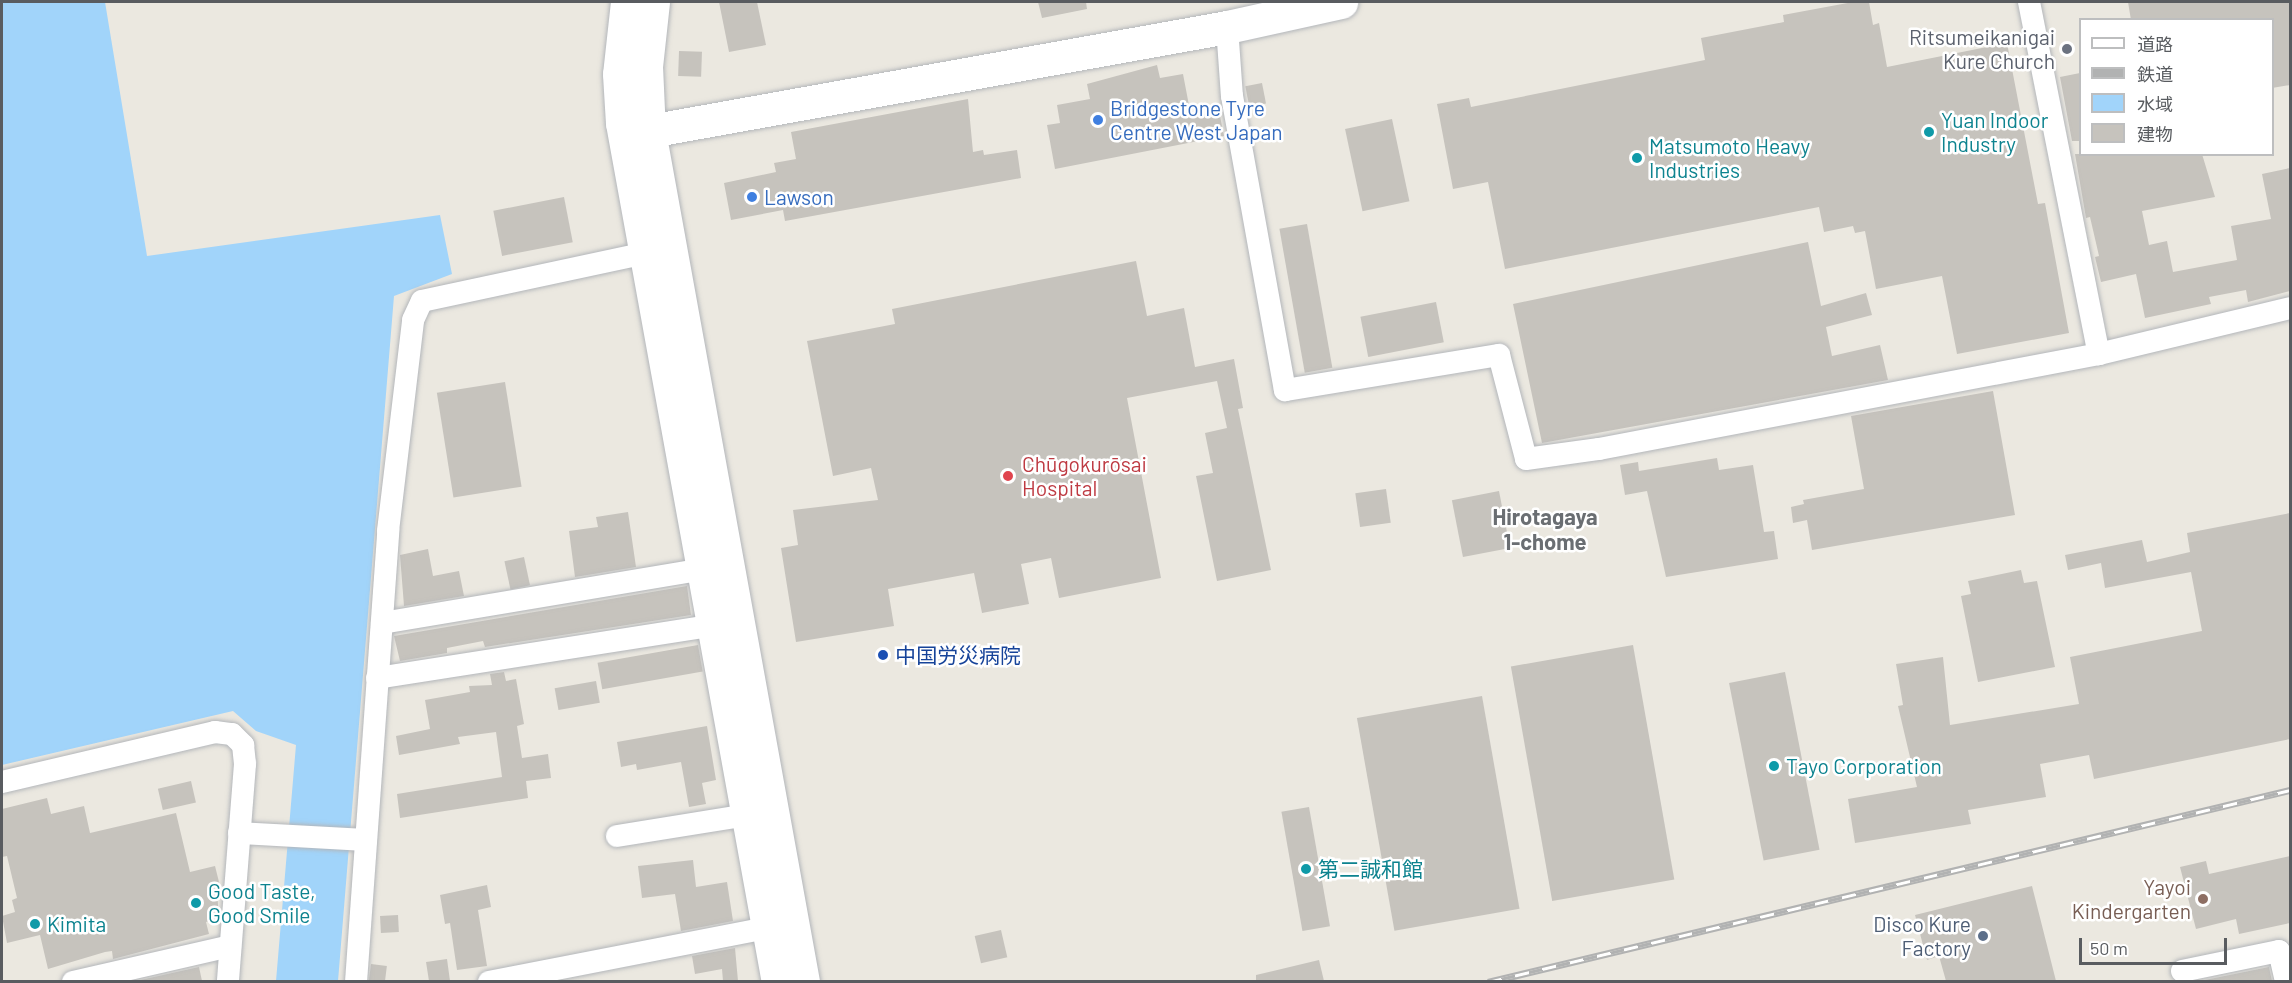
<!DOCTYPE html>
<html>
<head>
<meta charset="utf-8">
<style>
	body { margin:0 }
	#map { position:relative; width:2292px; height:983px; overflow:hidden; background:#ebe8e0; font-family:Barlow,"Noto Sans JP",sans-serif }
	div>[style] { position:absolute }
	.water>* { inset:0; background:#a1d4fa }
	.building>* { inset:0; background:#c6c3bd; transform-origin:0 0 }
	.roads { filter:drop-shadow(0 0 2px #b3b6ba) drop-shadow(0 0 2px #b3b6ba) }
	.street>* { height:22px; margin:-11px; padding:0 11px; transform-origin:11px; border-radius:11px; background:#fff }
	.secondary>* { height:33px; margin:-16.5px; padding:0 16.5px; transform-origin:16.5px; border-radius:16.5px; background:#fff }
	.rail>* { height:7px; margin-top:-3.5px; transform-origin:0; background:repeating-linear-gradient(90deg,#fff 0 14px,#b1b2b2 0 28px); box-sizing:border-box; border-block:2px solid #b1b2b2 }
	.dots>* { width:16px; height:16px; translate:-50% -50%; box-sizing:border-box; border:3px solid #fff; border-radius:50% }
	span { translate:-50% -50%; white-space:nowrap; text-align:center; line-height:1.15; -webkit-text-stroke:5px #fff; paint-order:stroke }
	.worship-label { font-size:21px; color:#5b616d }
	.right { translate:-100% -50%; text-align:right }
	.shop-label { font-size:21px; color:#366cbe }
	.left { translate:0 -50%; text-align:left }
	.culture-label { font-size:21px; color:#0d838f }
	.health-label { font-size:21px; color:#be3a42 }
	.transit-label { font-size:21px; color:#164399 }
	.education-label { font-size:21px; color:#785e54 }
	.service-label { font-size:21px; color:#4e5e75 }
	.neighbourhood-label { font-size:22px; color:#6a6e72; font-weight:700 }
	.frame { position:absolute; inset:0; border:3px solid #595c60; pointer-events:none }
	.legend { position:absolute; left:2079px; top:18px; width:195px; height:138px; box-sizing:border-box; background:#fff; border:2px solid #bdbebf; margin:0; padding:8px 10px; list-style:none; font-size:18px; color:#595c60 }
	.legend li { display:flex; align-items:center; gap:12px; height:30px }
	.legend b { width:30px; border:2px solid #bdbebf }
	.scale { position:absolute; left:2079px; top:938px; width:148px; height:27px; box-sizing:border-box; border:3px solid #595c60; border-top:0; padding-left:8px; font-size:18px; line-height:21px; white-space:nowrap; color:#595c60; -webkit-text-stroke:4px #fff; paint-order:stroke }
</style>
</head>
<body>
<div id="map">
	<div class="water">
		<i style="clip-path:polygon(2px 2px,105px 2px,147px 256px,440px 215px,452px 274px,394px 296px,338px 981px,276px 981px,296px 745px,256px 731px,233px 711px,2px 765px)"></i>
	</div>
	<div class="building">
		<i style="clip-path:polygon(719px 2px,757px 2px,766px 45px,729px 52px)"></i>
		<i style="clip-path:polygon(1038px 2px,1086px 2px,1087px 9px,1042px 18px)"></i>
		<i style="clip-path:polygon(1853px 2px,1869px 2px,1873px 25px,1879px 23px,1887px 67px,2007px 43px,2038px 204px,2045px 203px,2069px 333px,1957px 354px,1942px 276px,1876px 289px,1865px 231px,1855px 233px,1853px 226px,1824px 232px,1819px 207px,1505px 269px,1488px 182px,1453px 189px,1437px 104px,1469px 98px,1471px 107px,1705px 60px,1701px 38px,1784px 22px,1783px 15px)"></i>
		<i style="clip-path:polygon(2128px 2px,2290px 2px,2290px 85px,2272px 88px,2272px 20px,2131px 20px)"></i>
		<i style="left:679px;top:51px;width:23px;height:25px;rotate:2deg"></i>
		<i style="clip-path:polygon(1157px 65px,1160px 78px,1183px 74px,1191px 116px,1219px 111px,1224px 136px,1055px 169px,1047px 125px,1060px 123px,1057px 105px,1090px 99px,1087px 84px)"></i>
		<i style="clip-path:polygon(2080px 73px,2080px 141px,2072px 141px,2060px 77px)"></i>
		<i style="left:1262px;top:83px;width:21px;height:17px;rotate:79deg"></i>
		<i style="clip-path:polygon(968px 99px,973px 152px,983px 150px,984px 155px,1017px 150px,1021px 178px,785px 221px,783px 210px,731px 220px,724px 183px,776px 172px,774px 163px,796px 159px,791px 132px)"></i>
		<i style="left:1392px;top:119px;width:84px;height:48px;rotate:78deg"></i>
		<i style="clip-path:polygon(2075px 154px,2202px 154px,2215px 197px,2142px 211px,2149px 245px,2167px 241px,2173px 272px,2237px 260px,2231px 226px,2271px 219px,2262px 174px,2290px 168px,2290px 291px,2248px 302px,2246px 290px,2209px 297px,2211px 304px,2145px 318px,2136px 274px,2101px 282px,2095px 257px,2099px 256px,2090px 217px,2086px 218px)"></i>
		<i style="left:564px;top:197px;width:46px;height:72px;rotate:79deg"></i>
		<i style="left:1307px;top:224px;width:146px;height:28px;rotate:80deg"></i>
		<i style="clip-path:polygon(1808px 242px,1821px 306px,1866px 293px,1872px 315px,1826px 327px,1832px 356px,1880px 345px,1888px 380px,1542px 443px,1513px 304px)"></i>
		<i style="clip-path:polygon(1136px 261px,1147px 316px,1184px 308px,1195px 367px,1234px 359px,1243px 408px,1238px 409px,1271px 570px,1217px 581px,1196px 476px,1213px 473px,1205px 433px,1227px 428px,1217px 381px,1127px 398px,1161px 578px,1059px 598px,1051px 558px,1021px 564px,1029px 604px,982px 613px,974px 573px,888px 589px,894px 626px,796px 642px,781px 548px,798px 545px,793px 510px,878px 500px,871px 468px,833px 476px,807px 341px,895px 324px,892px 309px)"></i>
		<i style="left:1436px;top:302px;width:41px;height:77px;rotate:79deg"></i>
		<i style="left:505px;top:382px;width:106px;height:69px;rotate:81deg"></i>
		<i style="clip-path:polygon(1993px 391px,2015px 515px,1812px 550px,1807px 520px,1793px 523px,1791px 507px,1804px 504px,1803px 500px,1864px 489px,1851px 416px)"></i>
		<i style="clip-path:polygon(1717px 458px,1719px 470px,1753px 465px,1764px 532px,1774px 531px,1778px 559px,1666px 577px,1647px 491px,1625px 495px,1620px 465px,1638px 462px,1639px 471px)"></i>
		<i style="left:1386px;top:489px;width:34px;height:31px;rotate:82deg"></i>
		<i style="left:1499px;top:491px;width:58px;height:48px;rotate:79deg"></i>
		<i style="clip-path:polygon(628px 512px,636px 567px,575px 577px,569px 531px,598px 527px,596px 517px)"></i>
		<i style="clip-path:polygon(2290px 513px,2290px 739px,2094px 779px,2089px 755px,2040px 764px,2046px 797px,1968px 810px,1971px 824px,1855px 843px,1848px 799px,1917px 787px,1898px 706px,1903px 705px,1896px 664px,1943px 657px,1950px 725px,2079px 704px,2070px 657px,2202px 631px,2191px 572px,2105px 588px,2101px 563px,2068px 570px,2065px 555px,2142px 540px,2147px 562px,2190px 552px,2187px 533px)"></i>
		<i style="clip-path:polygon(428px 549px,433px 576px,459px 571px,464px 596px,404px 606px,400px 555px)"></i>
		<i style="left:524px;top:557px;width:29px;height:20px;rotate:78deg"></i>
		<i style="clip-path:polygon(2021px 570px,2024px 583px,2037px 581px,2055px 667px,1978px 682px,1961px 596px,1971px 594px,1968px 581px)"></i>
		<i style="clip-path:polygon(687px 586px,691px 615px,485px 647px,483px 641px,447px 648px,447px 653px,400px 661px,394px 636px)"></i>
		<i style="left:698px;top:645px;width:27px;height:102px;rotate:80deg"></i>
		<i style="left:1633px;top:645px;width:238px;height:124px;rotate:80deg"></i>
		<i style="clip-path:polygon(504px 672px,506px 681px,516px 679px,524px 724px,517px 726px,522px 758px,548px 754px,551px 778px,526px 781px,528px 798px,400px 818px,397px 794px,502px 777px,496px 732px,458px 737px,460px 744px,399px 755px,396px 736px,430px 729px,425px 700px,470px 692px,469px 686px,492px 685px,490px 674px)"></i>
		<i style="left:1785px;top:672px;width:181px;height:57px;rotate:79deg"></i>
		<i style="left:596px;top:681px;width:22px;height:42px;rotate:80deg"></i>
		<i style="left:1482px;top:696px;width:216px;height:127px;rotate:80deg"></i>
		<i style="clip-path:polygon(707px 726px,716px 780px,702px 783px,706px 804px,689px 807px,681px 762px,637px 770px,636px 764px,621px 767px,617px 742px)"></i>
		<i style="left:191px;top:781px;width:22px;height:34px;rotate:77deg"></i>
		<i style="clip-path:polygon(47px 798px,51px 814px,84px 806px,90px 833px,176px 813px,190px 872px,215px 866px,221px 890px,217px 891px,219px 918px,206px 922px,209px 934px,113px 959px,112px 951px,105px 952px,48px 969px,40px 935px,7px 943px,2px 916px,15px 912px,12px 900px,17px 898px,7px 856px,2px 857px,2px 809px)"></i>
		<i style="left:1309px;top:807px;width:121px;height:28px;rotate:80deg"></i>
		<i style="clip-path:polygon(2290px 856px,2290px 923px,2239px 934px,2236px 919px,2196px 929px,2180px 867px,2206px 861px,2209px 874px)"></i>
		<i style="clip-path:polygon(693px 860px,696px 887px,727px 882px,733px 921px,681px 931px,675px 894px,642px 898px,638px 866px)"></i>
		<i style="clip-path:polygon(487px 885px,491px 907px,478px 910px,487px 966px,457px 970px,450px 923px,445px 924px,440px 895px)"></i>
		<i style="clip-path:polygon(2032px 886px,2056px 981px,1946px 981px,1939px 956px,1927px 960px,1915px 915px)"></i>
		<i style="left:398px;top:915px;width:17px;height:18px;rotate:87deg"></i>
		<i style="left:1001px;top:930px;width:28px;height:27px;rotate:77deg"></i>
		<i style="clip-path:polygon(735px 948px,738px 981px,723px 981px,722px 969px,695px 974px,692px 956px)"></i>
		<i style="clip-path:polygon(447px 959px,450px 981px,429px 981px,426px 962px)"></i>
		<i style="clip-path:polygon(1319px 960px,1324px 981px,1256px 981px,1256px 975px)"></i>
		<i style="left:371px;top:964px;width:16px;height:17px;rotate:7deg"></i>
		<i style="clip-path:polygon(199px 967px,202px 981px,136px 981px)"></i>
		<i style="clip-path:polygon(2269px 967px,2272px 981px,2200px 981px)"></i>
	</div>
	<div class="roads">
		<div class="street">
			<i style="left:2029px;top:2px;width:359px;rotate:78.8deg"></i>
			<i style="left:1227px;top:27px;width:69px;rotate:85.9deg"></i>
			<i style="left:1232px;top:96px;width:299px;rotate:79.8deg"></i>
			<i style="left:1285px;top:390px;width:217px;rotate:-9.3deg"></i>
			<i style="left:1499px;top:355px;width:107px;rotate:75.4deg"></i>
			<i style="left:1526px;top:459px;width:74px;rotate:-7.8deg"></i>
			<i style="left:1599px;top:449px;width:509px;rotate:-10.76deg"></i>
			<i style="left:2099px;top:354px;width:196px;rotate:-13.5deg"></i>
			<i style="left:382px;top:623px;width:341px;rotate:-9.5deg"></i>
			<i style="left:377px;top:678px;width:355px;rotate:-8.9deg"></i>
			<i style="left:2px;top:782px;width:219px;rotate:-13.2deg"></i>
			<i style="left:215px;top:732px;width:17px;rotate:7deg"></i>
			<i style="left:232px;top:734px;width:16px;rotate:45deg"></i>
			<i style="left:243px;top:745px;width:19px;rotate:84deg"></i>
			<i style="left:245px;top:764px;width:219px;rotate:94.5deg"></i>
			<i style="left:239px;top:833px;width:125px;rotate:3.2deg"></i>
			<i style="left:617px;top:836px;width:133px;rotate:-9.1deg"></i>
			<i style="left:2182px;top:971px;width:99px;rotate:-11.7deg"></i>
			<i style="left:2279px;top:951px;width:32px;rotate:77deg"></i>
			<i style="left:73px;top:982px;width:161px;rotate:-12.9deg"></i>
			<i style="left:356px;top:982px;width:452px;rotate:-85.9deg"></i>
			<i style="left:388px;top:531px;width:212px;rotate:-83.2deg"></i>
			<i style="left:413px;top:320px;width:21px;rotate:-65deg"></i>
			<i style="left:422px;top:301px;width:242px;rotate:-12.1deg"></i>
			<i style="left:489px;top:982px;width:298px;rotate:-11deg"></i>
		</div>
		<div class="secondary">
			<i style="left:627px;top:2px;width:72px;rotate:96.3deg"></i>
			<i style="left:619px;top:74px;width:49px;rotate:86.5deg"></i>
			<i style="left:622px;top:123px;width:873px;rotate:79.71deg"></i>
			<i style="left:653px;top:2px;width:64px;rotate:96.2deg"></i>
			<i style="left:646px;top:66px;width:65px;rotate:87.4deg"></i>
			<i style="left:649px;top:131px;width:865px;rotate:79.74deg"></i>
			<i style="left:627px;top:135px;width:610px;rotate:-10.2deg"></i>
			<i style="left:1227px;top:27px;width:117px;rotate:-12.4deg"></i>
		</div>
	</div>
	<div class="rail">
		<i style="left:1488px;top:982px;width:825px;rotate:-13.46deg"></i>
	</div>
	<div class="dots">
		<i style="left:2067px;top:49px;background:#6b7280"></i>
		<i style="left:1098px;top:120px;background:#3f7fe0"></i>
		<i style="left:1929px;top:132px;background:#0f9aa8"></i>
		<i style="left:1637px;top:158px;background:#0f9aa8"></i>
		<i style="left:752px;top:197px;background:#3f7fe0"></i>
		<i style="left:1008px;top:476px;background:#e0444e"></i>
		<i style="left:883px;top:655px;background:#1a4fb4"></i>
		<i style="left:1774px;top:766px;background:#0f9aa8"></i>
		<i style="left:1306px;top:869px;background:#0f9aa8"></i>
		<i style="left:2203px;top:899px;background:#8d6e63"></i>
		<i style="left:196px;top:903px;background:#0f9aa8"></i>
		<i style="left:35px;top:924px;background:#0f9aa8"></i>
		<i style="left:1983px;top:936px;background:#5c6f8a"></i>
	</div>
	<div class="worship-label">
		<span class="right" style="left:2055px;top:49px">Ritsumeikanigai<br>Kure Church</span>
	</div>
	<div class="shop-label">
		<span class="left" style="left:1110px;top:120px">Bridgestone Tyre<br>Centre West Japan</span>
		<span class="left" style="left:764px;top:197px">Lawson</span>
	</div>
	<div class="culture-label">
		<span class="left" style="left:1941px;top:132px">Yuan Indoor<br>Industry</span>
		<span class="left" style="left:1649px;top:158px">Matsumoto Heavy<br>Industries</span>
		<span class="left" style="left:1786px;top:766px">Tayo Corporation</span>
		<span class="left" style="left:1318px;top:869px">第二誠和館</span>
		<span class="left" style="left:208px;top:903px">Good Taste,<br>Good Smile</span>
		<span class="left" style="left:47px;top:924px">Kimita</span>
	</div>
	<div class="health-label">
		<span class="left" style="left:1022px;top:476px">Chūgokurōsai<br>Hospital</span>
	</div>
	<div class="transit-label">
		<span class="left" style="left:895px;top:655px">中国労災病院</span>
	</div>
	<div class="education-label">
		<span class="right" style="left:2191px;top:899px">Yayoi<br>Kindergarten</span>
	</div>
	<div class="service-label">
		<span class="right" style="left:1971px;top:936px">Disco Kure<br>Factory</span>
	</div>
	<div class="neighbourhood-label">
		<span style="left:1545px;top:529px">Hirotagaya<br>1-chome</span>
	</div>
	<div class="frame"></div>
	<ul class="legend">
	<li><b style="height:8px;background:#fff"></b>道路</li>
	<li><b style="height:8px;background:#b1b2b2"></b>鉄道</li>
	<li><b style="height:16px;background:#a1d4fa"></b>水域</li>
	<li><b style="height:16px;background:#c6c3bd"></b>建物</li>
	</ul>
	<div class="scale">50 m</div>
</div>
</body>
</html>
